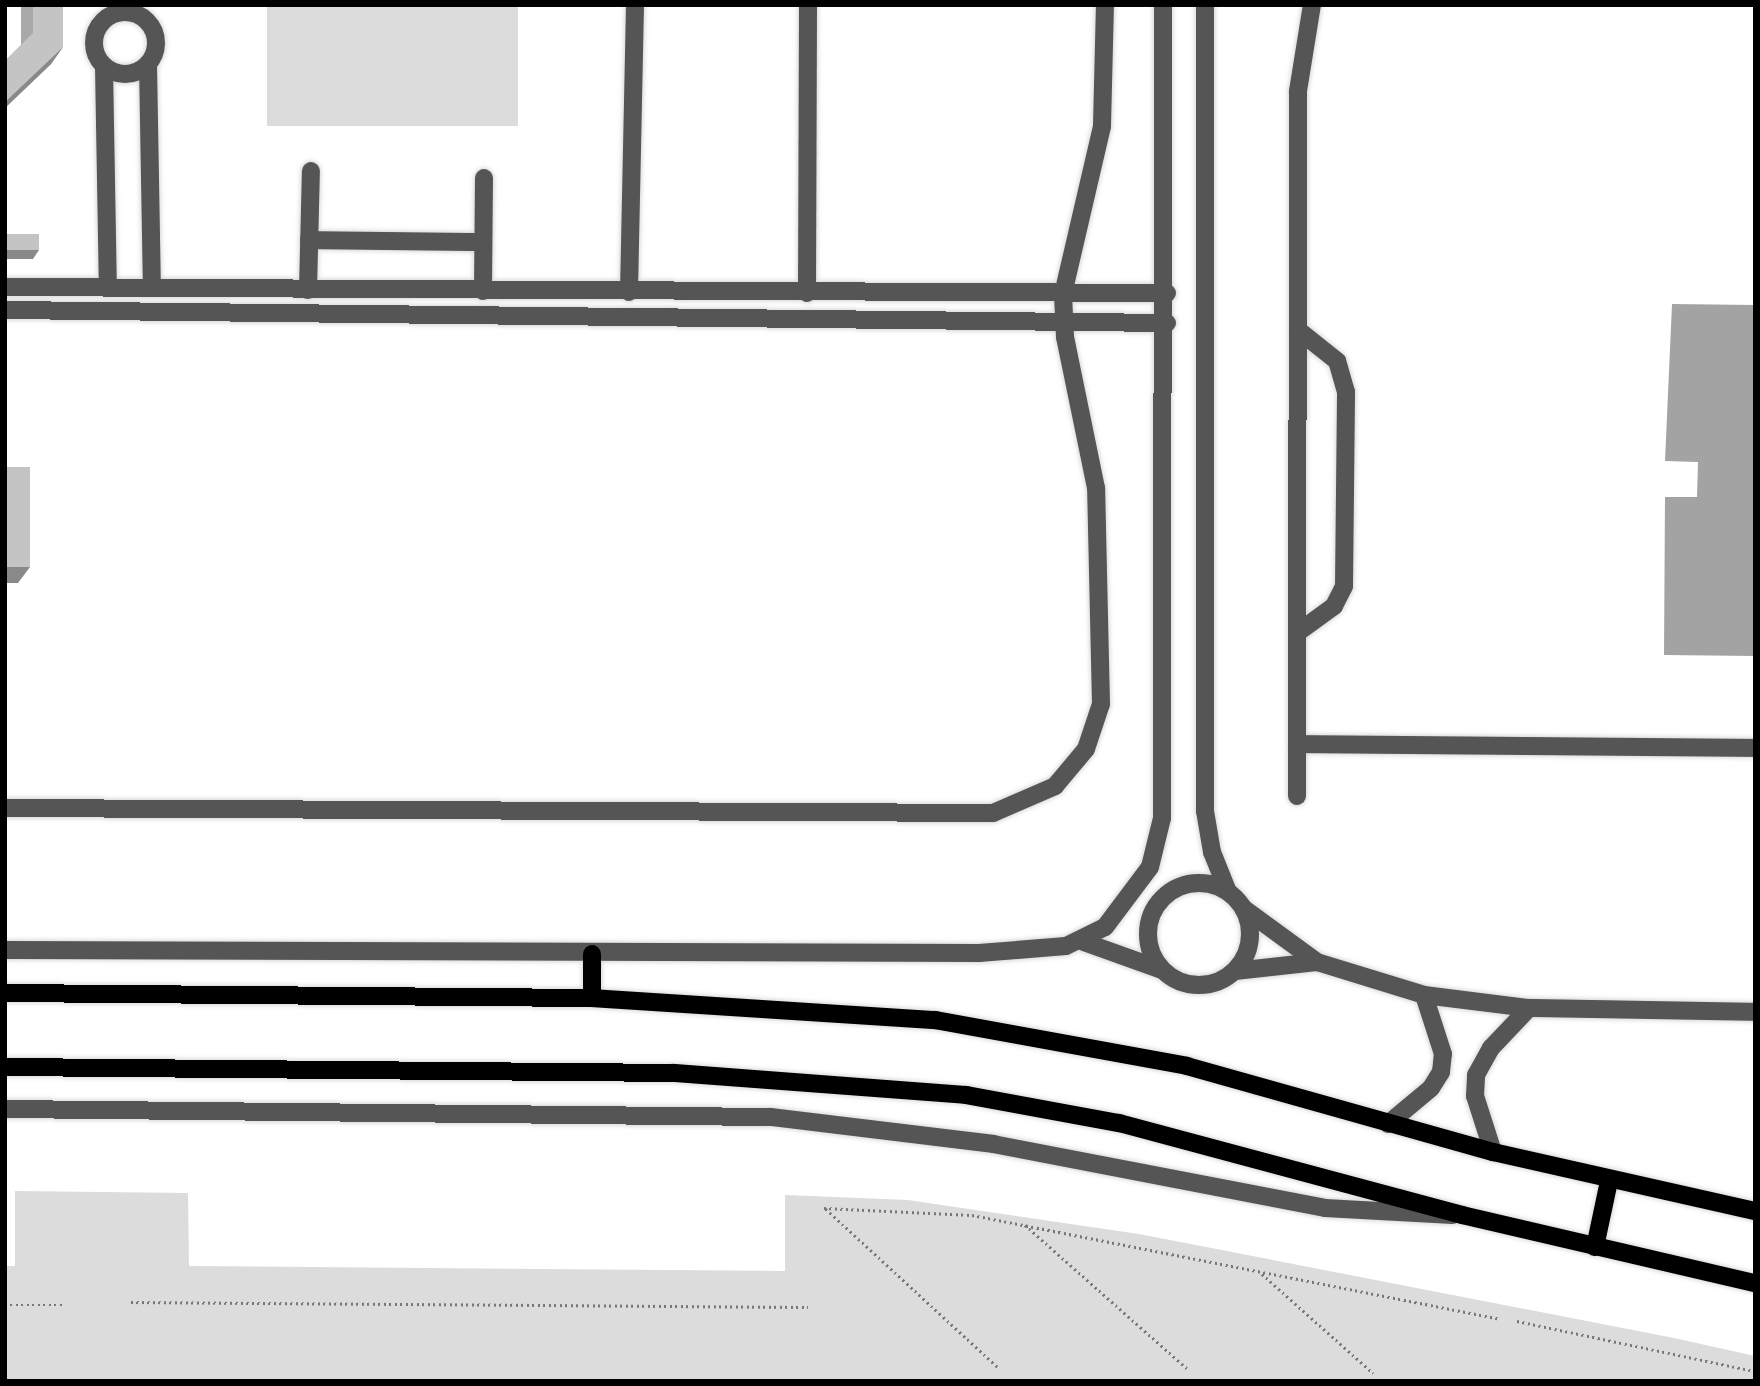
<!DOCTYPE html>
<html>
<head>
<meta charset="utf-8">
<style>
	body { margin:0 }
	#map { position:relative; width:1760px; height:1386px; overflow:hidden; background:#fff; font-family:Helvetica,sans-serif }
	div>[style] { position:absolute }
	.green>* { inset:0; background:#dcdcdc; transform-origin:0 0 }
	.water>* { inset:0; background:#a3a3a3 }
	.path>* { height:2.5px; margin-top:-1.25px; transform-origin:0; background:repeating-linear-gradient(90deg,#777 0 2px,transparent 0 5.5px) }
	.roads { filter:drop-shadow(0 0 2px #dbdbdb) drop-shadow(0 0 2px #dbdbdb) }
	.minor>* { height:18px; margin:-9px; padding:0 9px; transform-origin:9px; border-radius:9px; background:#555 }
	.minor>.ring { margin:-9px; padding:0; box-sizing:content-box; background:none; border:18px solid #555; border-radius:50% }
	.major>* { height:18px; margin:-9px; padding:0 9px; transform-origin:9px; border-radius:9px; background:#000 }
	.wall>* { inset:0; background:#a9a9a9 }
	.shaded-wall>* { inset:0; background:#898989 }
	.building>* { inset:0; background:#c4c4c4; transform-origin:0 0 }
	span { translate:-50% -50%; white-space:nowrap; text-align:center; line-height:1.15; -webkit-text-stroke:7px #fff; paint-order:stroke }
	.frame { position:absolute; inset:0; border:7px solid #000; pointer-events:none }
</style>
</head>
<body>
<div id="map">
	<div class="green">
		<i style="left:267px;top:5px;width:251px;height:121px"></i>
		<i style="clip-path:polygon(15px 1191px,188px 1193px,189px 1266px,785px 1271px,785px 1195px,908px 1200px,1139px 1234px,1674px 1338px,1755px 1356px,1755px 1381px,5px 1381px,5px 1266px,15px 1266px)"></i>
	</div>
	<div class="water">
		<i style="clip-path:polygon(1672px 304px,1755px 305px,1755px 656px,1664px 655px,1665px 497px,1697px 497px,1698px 462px,1665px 461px)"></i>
	</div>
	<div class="path">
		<i style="left:1025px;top:1225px;width:219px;rotate:41.5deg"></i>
		<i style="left:1262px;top:1274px;width:149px;rotate:41.7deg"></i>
		<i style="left:131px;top:1302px;width:677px;rotate:0.42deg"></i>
		<i style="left:5px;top:1305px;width:60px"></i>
		<i style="left:1517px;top:1321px;width:243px;rotate:11.9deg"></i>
		<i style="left:997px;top:1367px;width:235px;rotate:-137.4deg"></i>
		<i style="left:824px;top:1208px;width:148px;rotate:2.7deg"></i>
		<i style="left:972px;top:1215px;width:539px;rotate:11.12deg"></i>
	</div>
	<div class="roads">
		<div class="minor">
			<i style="left:1205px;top:5px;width:806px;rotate:90deg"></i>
			<i style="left:1205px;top:811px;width:42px;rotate:80.3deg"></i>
			<i style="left:1212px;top:852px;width:43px;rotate:68.2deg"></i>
			<i class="ring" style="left:94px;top:12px;width:44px;height:44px"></i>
			<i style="left:148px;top:64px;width:224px;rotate:89deg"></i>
			<i style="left:104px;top:66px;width:222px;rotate:89deg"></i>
			<i style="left:309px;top:240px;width:174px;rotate:0.7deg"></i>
			<i style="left:5px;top:287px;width:1162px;rotate:0.3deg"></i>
			<i style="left:308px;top:290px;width:119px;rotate:-88.6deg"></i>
			<i style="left:483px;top:291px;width:113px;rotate:-89.5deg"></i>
			<i style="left:629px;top:292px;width:287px;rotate:-88.8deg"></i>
			<i style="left:807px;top:293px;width:288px;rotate:-89.8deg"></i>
			<i style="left:5px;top:310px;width:1162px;rotate:0.64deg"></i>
			<i style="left:1297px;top:633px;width:46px;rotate:-36.1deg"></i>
			<i style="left:1334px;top:606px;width:22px;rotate:-63deg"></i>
			<i style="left:1344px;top:586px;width:194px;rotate:-89.4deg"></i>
			<i style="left:1346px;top:392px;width:32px;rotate:-106deg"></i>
			<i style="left:1337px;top:361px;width:50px;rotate:-141.5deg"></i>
			<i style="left:1297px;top:744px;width:458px;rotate:0.5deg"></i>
			<i style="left:1297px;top:796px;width:705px;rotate:-89.92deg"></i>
			<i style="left:1298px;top:91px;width:87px;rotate:-80.8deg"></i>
			<i style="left:5px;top:808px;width:988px;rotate:0.29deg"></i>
			<i style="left:993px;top:813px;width:68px;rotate:-23.5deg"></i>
			<i style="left:1055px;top:786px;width:48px;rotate:-50deg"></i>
			<i style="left:1086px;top:749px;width:47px;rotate:-71.6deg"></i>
			<i style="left:1101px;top:704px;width:216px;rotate:-91.3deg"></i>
			<i style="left:1096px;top:488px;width:154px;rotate:-101.6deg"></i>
			<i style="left:1065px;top:337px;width:43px;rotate:-92.7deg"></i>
			<i style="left:1063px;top:294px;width:172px;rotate:-76.9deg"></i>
			<i style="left:1102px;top:126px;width:121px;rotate:-88.6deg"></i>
			<i class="ring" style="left:1148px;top:883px;width:84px;height:84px"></i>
			<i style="left:1243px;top:908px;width:92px;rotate:36.1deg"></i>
			<i style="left:1317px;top:962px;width:112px;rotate:17.1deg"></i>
			<i style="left:1424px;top:995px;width:106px;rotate:7.1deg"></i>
			<i style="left:1529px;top:1008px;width:226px;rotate:1deg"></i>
			<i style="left:1084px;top:942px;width:83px;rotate:19.7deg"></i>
			<i style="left:5px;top:950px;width:974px;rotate:0.18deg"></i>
			<i style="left:979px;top:953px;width:87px;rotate:-4.6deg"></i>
			<i style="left:1066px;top:946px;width:43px;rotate:-26deg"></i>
			<i style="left:1105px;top:927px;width:75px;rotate:-53.1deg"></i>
			<i style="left:1150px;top:867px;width:50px;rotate:-76.2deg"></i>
			<i style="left:1162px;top:818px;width:813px;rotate:-89.93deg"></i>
			<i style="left:1235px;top:971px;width:82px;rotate:-6.3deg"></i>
			<i style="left:5px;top:1109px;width:766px;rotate:0.6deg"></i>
			<i style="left:771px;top:1117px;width:224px;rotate:6.9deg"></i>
			<i style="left:993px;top:1144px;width:338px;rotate:10.9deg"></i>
			<i style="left:1325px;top:1208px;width:128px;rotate:3.1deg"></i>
			<i style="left:1388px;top:1124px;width:56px;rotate:-39.9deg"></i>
			<i style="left:1431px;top:1088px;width:19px;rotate:-58deg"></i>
			<i style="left:1441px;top:1072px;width:18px;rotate:-84deg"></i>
			<i style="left:1443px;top:1054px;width:62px;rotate:-107.9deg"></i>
			<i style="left:1493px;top:1152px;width:59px;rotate:-107.8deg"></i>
			<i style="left:1475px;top:1096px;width:21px;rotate:-87deg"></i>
			<i style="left:1476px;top:1075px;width:31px;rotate:-61deg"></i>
			<i style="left:1491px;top:1048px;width:55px;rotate:-46.5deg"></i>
		</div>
		<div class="major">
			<i style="left:592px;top:954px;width:44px;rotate:90deg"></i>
			<i style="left:5px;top:993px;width:587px;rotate:0.49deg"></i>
			<i style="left:592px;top:998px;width:344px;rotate:3.7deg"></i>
			<i style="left:935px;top:1020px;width:256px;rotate:10.3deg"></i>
			<i style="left:1187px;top:1066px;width:318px;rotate:15.7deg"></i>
			<i style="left:1493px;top:1152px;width:269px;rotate:12.7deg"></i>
			<i style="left:5px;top:1067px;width:669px;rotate:0.51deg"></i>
			<i style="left:674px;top:1073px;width:293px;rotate:4.3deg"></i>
			<i style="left:966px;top:1095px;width:156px;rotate:10.4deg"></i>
			<i style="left:1119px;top:1123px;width:355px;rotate:15deg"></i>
			<i style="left:1462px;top:1215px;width:301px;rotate:13.1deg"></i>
			<i style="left:1595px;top:1247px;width:67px;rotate:-78deg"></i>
		</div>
	</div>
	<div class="wall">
		<i style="clip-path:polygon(21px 5px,63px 5px,63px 47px,51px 64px,5px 108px,5px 61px,21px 45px)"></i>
	</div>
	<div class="shaded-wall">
		<i style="clip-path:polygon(63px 47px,51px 64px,5px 108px,5px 102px)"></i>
		<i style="clip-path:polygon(5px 250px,39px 250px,33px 259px,5px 259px)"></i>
		<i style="clip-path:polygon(5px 567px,30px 567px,18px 583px,5px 583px)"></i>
	</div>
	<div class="building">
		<i style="clip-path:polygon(33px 5px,63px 5px,63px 47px,5px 102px,5px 61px,33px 33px)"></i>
		<i style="left:5px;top:234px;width:34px;height:16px"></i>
		<i style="left:5px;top:467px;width:25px;height:100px"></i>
	</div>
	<div class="frame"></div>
</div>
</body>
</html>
